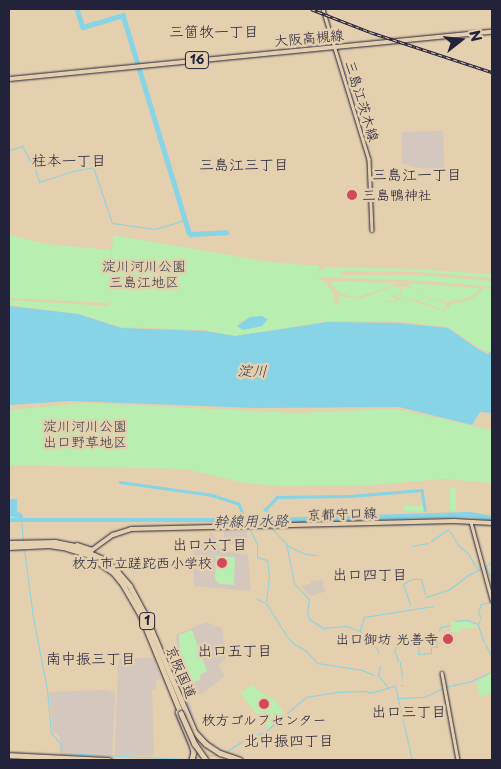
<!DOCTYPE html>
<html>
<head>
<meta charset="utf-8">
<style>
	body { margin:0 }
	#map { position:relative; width:501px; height:769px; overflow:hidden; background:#e4cfae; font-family:"Playpen Sans","Klee One",sans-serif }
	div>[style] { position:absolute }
	.built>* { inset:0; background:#d3c7be; transform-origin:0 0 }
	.green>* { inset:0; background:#b8eeb0; transform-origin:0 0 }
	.water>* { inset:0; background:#86d4e5 }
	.stream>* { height:1px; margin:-0.5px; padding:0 0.5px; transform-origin:0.5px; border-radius:0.5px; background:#86d4e5 }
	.canal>* { height:2.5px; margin:-1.25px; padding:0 1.25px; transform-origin:1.25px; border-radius:1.25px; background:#86d4e5 }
	.river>* { height:4.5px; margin:-2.25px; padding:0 2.25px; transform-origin:2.25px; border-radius:2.25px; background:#86d4e5 }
	.roads { filter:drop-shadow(0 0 1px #22223b) drop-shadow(0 0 1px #22223b) }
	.secondary>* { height:2.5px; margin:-1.25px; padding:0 1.25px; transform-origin:1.25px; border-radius:1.25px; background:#e4cfae }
	.primary>* { height:4px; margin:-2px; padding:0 2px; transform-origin:2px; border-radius:2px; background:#e4cfae }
	.highway>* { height:4.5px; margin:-2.25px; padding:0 2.25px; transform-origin:2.25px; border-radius:2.25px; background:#e4cfae }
	.rail>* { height:3px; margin-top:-1.5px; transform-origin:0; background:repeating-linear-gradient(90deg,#e4cfae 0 4px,#22223b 0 8px); box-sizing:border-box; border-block:1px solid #22223b }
	.bridges { filter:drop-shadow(0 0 1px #22223b) drop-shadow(0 0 1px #22223b) }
	.highway-bridge>* { height:4.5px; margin:-2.25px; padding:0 2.25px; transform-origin:2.25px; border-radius:2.25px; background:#e4cfae }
	.dots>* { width:14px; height:14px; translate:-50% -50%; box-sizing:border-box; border:2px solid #e4cfae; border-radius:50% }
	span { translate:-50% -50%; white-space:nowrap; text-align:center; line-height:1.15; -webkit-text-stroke:5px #e4cfae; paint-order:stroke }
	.shield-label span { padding:1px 4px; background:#e4cfae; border:1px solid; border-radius:4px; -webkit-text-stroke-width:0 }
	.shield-label { font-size:12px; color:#22223b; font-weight:700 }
	.street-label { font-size:14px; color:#22223b }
	.poi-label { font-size:14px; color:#22223b }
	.left { translate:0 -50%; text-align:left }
	.right { translate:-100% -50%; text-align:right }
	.park-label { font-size:14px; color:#38414d }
	.neighbourhood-label { font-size:15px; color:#22223b }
	.water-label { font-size:15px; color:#313d54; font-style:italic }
	.frame { position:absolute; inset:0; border:10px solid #22223b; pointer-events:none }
	.north { position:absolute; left:436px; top:15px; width:50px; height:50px; -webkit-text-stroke:4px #e4cfae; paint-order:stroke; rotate:74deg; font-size:14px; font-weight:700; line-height:20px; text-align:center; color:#22223b }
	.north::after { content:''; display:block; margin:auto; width:18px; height:22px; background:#22223b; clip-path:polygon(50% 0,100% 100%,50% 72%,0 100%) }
</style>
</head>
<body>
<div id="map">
	<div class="built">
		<i style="clip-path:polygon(443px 131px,444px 169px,418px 168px,402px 163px,402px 132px)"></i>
		<i style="left:224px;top:531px;width:23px;height:13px"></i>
		<i style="clip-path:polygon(209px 533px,213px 533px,220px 550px,248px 555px,251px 591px,194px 586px,193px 541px,209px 538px)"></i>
		<i style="clip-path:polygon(323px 580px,324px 589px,327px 591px,311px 596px,301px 586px,311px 584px,311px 581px)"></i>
		<i style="clip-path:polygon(206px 622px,222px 628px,224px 642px,230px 655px,218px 665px,225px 676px,203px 693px,191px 696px,177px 656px,176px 635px)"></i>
		<i style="clip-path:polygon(120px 658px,154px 658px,161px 679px,155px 681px,157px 690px,152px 690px,154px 756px,115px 755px,118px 664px)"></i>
		<i style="clip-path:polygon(108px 690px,115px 694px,112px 755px,61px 752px,60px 737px,57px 733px,53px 733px,49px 692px)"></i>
		<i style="clip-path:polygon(188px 696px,194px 717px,191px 718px,182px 697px)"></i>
	</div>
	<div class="green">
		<i style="clip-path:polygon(evenodd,9px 235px,46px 244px,111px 250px,111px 266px,113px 235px,269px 262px,319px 266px,319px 271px,327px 267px,413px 269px,492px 274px,492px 278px,418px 272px,340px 271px,341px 275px,417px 275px,492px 281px,492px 287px,423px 281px,319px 277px,318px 279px,322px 280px,333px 291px,335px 305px,340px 304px,337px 294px,344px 297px,360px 299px,394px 286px,400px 287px,400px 292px,392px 296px,395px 300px,393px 302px,379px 300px,391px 303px,402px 298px,445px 311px,451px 304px,473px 299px,484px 288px,492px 289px,492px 351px,488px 352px,476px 346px,448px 327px,397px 321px,328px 321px,235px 336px,205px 330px,121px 327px,79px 314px,9px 305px,9px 300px,109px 306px,109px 299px,108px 303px,9px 298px,9px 235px,250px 317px,268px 319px,262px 326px,256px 328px,238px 323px,250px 317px)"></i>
		<i style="clip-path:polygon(332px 281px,394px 283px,394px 285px,359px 297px,349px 296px,339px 292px,331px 285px)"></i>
		<i style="clip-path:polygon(405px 283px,479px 288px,480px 290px,469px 298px,446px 302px,432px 299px)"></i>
		<i style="clip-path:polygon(401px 286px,413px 288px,430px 299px,445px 303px,447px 308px,444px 310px,414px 299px,397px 298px,394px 295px,401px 293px)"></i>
		<i style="clip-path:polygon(85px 403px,296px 413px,395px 409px,492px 430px,492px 483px,444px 479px,369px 485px,281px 486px,245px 483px,185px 469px,9px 465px,9px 410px)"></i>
		<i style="left:450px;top:488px;width:6px;height:23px"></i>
		<i style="left:424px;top:506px;width:5px;height:20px;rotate:90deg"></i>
		<i style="clip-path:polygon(216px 556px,235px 557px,234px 585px,220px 584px,215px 580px)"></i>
		<i style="clip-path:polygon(451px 621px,467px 621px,478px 627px,469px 629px,464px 627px,457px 633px,451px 632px)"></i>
		<i style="clip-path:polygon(192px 630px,207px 671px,200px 675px,200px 680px,190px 683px,180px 655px,179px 635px)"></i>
		<i style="clip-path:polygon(492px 673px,492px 693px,480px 697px,476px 682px)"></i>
		<i style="clip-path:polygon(253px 685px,259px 691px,275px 700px,283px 712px,268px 729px,240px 693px)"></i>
	</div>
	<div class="water">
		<i style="clip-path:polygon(9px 306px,78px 314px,121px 328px,205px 331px,235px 336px,328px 322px,398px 323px,448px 328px,475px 347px,487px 354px,492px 351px,492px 413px,480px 412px,472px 425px,399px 407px,256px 408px,71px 401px,9px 405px)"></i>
		<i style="clip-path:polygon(261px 316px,268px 319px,262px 326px,243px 330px,237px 326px,250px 317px)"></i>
		<i style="clip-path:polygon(9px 499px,17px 499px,17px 511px,22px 514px,24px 519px,9px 516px)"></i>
	</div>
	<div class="stream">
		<i style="left:9px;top:150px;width:14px;rotate:-17deg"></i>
		<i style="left:22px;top:146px;width:26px;rotate:61deg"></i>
		<i style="left:35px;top:169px;width:14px;rotate:73deg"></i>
		<i style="left:39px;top:182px;width:36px;rotate:-18deg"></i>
		<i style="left:73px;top:171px;width:20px;rotate:-11deg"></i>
		<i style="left:93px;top:167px;width:59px;rotate:71.3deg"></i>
		<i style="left:112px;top:223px;width:43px;rotate:7.9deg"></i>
		<i style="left:155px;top:229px;width:31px;rotate:-17deg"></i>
		<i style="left:425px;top:514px;width:1px;rotate:90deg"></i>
		<i style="left:21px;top:519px;width:21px;rotate:85deg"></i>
		<i style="left:264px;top:520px;width:7px;rotate:45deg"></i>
		<i style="left:271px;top:528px;width:21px;rotate:45deg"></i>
		<i style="left:286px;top:543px;width:41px;rotate:78.7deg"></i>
		<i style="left:294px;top:583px;width:22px;rotate:47deg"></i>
		<i style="left:309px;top:599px;width:12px;rotate:99deg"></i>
		<i style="left:307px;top:611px;width:8px;rotate:76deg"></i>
		<i style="left:309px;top:619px;width:17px;rotate:33deg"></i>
		<i style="left:323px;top:628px;width:23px;rotate:-5deg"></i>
		<i style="left:346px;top:626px;width:15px;rotate:20deg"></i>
		<i style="left:360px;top:631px;width:14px;rotate:54deg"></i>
		<i style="left:368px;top:642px;width:11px;rotate:34deg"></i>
		<i style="left:377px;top:648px;width:5px;rotate:79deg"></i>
		<i style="left:250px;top:530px;width:16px;rotate:63deg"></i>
		<i style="left:257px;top:544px;width:13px;rotate:90deg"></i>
		<i style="left:257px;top:557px;width:10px;rotate:17deg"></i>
		<i style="left:267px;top:560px;width:17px;rotate:83deg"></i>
		<i style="left:269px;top:577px;width:24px;rotate:97deg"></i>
		<i style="left:431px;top:541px;width:21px;rotate:-35deg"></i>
		<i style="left:448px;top:529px;width:20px;rotate:57deg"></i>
		<i style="left:459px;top:546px;width:11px;rotate:38deg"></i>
		<i style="left:468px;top:553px;width:18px;rotate:61deg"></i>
		<i style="left:286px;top:545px;width:21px;rotate:25deg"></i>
		<i style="left:305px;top:554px;width:11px;rotate:5deg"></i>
		<i style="left:412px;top:546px;width:16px;rotate:-11deg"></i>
		<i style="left:24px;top:549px;width:69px;rotate:82.5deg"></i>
		<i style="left:33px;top:617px;width:74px;rotate:79.1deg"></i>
		<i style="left:47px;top:690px;width:43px;rotate:84.7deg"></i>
		<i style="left:51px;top:733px;width:13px;rotate:48deg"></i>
		<i style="left:60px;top:743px;width:10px;rotate:84deg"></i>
		<i style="left:61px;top:753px;width:125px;rotate:2.7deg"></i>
		<i style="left:186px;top:759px;width:16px;rotate:-11deg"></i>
		<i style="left:491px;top:562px;width:8px;rotate:140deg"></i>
		<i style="left:485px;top:567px;width:13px;rotate:58deg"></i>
		<i style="left:426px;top:597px;width:25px;rotate:-18deg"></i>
		<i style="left:450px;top:589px;width:23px;rotate:-38deg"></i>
		<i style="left:468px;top:575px;width:16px;rotate:-27deg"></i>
		<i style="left:257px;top:599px;width:8px;rotate:23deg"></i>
		<i style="left:266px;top:603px;width:39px;rotate:58deg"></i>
		<i style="left:410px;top:604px;width:21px;rotate:-109deg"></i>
		<i style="left:403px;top:584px;width:10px;rotate:-29deg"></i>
		<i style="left:412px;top:579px;width:9px"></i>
		<i style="left:421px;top:579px;width:16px;rotate:75deg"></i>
		<i style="left:481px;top:618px;width:6px;rotate:-121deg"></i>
		<i style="left:478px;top:613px;width:9px;rotate:-72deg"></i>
		<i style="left:481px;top:604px;width:11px;rotate:-10deg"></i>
		<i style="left:455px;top:621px;width:12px;rotate:-5deg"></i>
		<i style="left:467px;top:620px;width:12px;rotate:20deg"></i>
		<i style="left:478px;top:624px;width:4px;rotate:-63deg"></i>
		<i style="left:478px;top:625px;width:18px;rotate:71deg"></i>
		<i style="left:360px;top:630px;width:14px;rotate:-73deg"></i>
		<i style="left:364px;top:617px;width:70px;rotate:-9.1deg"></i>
		<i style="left:439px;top:631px;width:4px;rotate:-76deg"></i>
		<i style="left:440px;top:627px;width:10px;rotate:-11deg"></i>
		<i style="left:288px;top:638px;width:8px;rotate:45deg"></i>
		<i style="left:294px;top:644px;width:13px;rotate:29deg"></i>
		<i style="left:305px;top:650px;width:18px;rotate:47deg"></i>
		<i style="left:317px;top:663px;width:46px;rotate:8.8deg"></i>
		<i style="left:362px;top:670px;width:13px;rotate:23deg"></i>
		<i style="left:485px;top:644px;width:15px;rotate:62deg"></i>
		<i style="left:398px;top:661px;width:12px;rotate:-110deg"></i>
		<i style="left:394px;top:650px;width:9px;rotate:-54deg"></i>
		<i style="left:399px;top:643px;width:20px;rotate:11deg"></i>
		<i style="left:419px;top:647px;width:7px;rotate:98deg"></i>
		<i style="left:418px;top:654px;width:13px;rotate:-4deg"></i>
		<i style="left:431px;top:653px;width:6px;rotate:-90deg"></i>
		<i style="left:431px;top:647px;width:6px"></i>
		<i style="left:437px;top:647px;width:14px;rotate:-94deg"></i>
		<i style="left:400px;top:662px;width:16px;rotate:83deg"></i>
		<i style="left:380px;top:666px;width:9px;rotate:103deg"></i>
		<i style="left:378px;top:675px;width:16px;rotate:52deg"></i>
		<i style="left:491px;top:671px;width:1px;rotate:-45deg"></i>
		<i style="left:401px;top:685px;width:2px"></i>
		<i style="left:445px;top:687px;width:27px;rotate:-13deg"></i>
		<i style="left:471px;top:681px;width:20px;rotate:-24deg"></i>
		<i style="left:397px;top:698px;width:27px;rotate:-2deg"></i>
		<i style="left:424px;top:697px;width:21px;rotate:-25deg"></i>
		<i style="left:225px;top:752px;width:25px;rotate:-32deg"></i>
		<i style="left:246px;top:739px;width:22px;rotate:-22deg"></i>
		<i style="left:266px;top:731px;width:52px;rotate:-40.4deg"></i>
		<i style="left:306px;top:697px;width:30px;rotate:-9deg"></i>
		<i style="left:336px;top:692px;width:30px;rotate:-2deg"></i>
		<i style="left:366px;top:691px;width:4px;rotate:27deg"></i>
		<i style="left:370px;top:693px;width:26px;rotate:-16deg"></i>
		<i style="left:395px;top:686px;width:76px;rotate:77.1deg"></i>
		<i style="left:206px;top:755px;width:13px"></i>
	</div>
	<div class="canal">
		<i style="left:120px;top:482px;width:93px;rotate:8deg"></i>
		<i style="left:212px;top:495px;width:28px;rotate:18deg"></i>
		<i style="left:239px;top:504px;width:14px;rotate:69deg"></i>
		<i style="left:244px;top:517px;width:20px"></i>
		<i style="left:264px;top:517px;width:3px;rotate:90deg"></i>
		<i style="left:269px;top:514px;width:6px;rotate:-135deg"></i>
		<i style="left:265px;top:510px;width:18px;rotate:-47deg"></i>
		<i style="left:277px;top:497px;width:73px;rotate:-0.8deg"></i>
		<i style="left:350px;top:496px;width:72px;rotate:-4.8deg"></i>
		<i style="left:422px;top:490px;width:20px;rotate:81deg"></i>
	</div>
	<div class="river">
		<i style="left:77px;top:9px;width:19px;rotate:72deg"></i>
		<i style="left:83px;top:27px;width:42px;rotate:-16.7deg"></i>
		<i style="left:123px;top:15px;width:227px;rotate:73.1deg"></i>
		<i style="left:189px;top:232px;width:3px;rotate:45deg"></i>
		<i style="left:191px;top:234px;width:35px;rotate:-3deg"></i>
		<i style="left:9px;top:520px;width:258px"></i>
		<i style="left:267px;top:520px;width:202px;rotate:-1.7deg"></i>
		<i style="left:469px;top:514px;width:23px;rotate:10deg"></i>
	</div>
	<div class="roads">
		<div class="secondary">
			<i style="left:323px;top:9px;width:157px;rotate:73deg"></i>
			<i style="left:369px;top:159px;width:71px;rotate:87.6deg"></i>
			<i style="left:471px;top:522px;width:81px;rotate:74.9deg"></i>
			<i style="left:442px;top:673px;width:88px;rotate:79.6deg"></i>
		</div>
		<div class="primary">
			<i style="left:9px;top:79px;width:485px;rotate:-5.6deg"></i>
			<i style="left:77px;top:545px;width:16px;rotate:18deg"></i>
			<i style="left:92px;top:550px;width:26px;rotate:-36deg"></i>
			<i style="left:113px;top:535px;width:19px;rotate:-18deg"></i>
			<i style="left:131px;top:529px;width:323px;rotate:-1.4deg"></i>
			<i style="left:454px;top:521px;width:38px;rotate:3deg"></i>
		</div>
		<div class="highway">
			<i style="left:9px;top:543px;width:46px;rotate:-1.2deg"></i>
			<i style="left:55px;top:542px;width:20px;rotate:11deg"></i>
			<i style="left:75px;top:546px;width:29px;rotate:25deg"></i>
			<i style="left:101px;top:558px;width:22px;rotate:39deg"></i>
			<i style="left:118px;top:572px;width:18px;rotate:49deg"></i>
			<i style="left:130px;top:586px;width:30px;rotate:62deg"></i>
			<i style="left:144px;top:612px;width:130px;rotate:67deg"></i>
			<i style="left:195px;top:732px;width:16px;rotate:47deg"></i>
			<i style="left:206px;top:744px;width:17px;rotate:33deg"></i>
			<i style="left:220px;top:753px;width:21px;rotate:19deg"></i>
			<i style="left:9px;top:547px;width:40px;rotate:-2.9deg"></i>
			<i style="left:49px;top:545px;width:18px;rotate:9deg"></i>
			<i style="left:67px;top:548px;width:21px;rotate:17deg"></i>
			<i style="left:87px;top:554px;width:33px;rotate:35deg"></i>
			<i style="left:114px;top:573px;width:14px;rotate:51deg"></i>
			<i style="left:123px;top:584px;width:34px;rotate:60deg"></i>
			<i style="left:140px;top:613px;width:108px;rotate:67.7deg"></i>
			<i style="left:178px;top:712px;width:36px;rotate:67deg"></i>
			<i style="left:192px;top:745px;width:7px;rotate:74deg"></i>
			<i style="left:194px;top:752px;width:8px;rotate:104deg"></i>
			<i style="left:9px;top:755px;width:100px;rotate:2.9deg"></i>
		</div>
	</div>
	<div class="rail">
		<i style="left:311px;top:9px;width:63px;rotate:21.3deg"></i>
		<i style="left:370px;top:32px;width:128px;rotate:18.2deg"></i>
	</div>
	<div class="bridges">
		<div class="highway-bridge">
			<i style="left:181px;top:713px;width:34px;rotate:66deg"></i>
			<i style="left:195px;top:744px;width:19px;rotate:55deg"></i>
		</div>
	</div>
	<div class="dots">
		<i style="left:352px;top:195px;background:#d1495b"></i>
		<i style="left:222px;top:563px;background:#d1495b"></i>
		<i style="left:448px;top:639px;background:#d1495b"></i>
		<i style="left:264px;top:704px;background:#d1495b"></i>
	</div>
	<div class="shield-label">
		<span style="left:197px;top:60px">16</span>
		<span style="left:147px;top:621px">1</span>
	</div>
	<div class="street-label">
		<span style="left:309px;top:38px;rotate:-5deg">大阪高槻線</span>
		<span style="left:362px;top:101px;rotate:73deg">三島江茨木線</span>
		<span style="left:342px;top:514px;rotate:-2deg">京都守口線</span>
		<span style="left:181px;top:672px;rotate:67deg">京阪国道</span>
	</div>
	<div class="poi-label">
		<span class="left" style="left:362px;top:195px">三島鴨神社</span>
		<span class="right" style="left:212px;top:563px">枚方市立蹉跎西小学校</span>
		<span class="right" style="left:438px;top:639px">出口御坊 光善寺</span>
		<span style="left:264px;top:720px">枚方ゴルフセンター</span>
	</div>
	<div class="park-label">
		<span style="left:144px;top:274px">淀川河川公園<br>三島江地区</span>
		<span style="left:85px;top:434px">淀川河川公園<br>出口野草地区</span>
	</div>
	<div class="neighbourhood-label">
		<span style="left:214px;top:31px">三箇牧一丁目</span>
		<span style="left:69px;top:160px">柱本一丁目</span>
		<span style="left:244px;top:164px">三島江三丁目</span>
		<span style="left:417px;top:174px">三島江一丁目</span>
		<span style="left:210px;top:544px">出口六丁目</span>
		<span style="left:370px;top:574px">出口四丁目</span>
		<span style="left:235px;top:650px">出口五丁目</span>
		<span style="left:91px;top:658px">南中振三丁目</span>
		<span style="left:409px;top:711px">出口三丁目</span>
		<span style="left:289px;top:740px">北中振四丁目</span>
	</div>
	<div class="water-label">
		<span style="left:252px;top:370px;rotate:1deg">淀川</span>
		<span style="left:251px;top:520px;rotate:-1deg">幹線用水路</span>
	</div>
	<div class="frame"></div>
	<div class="north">N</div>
</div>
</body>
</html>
